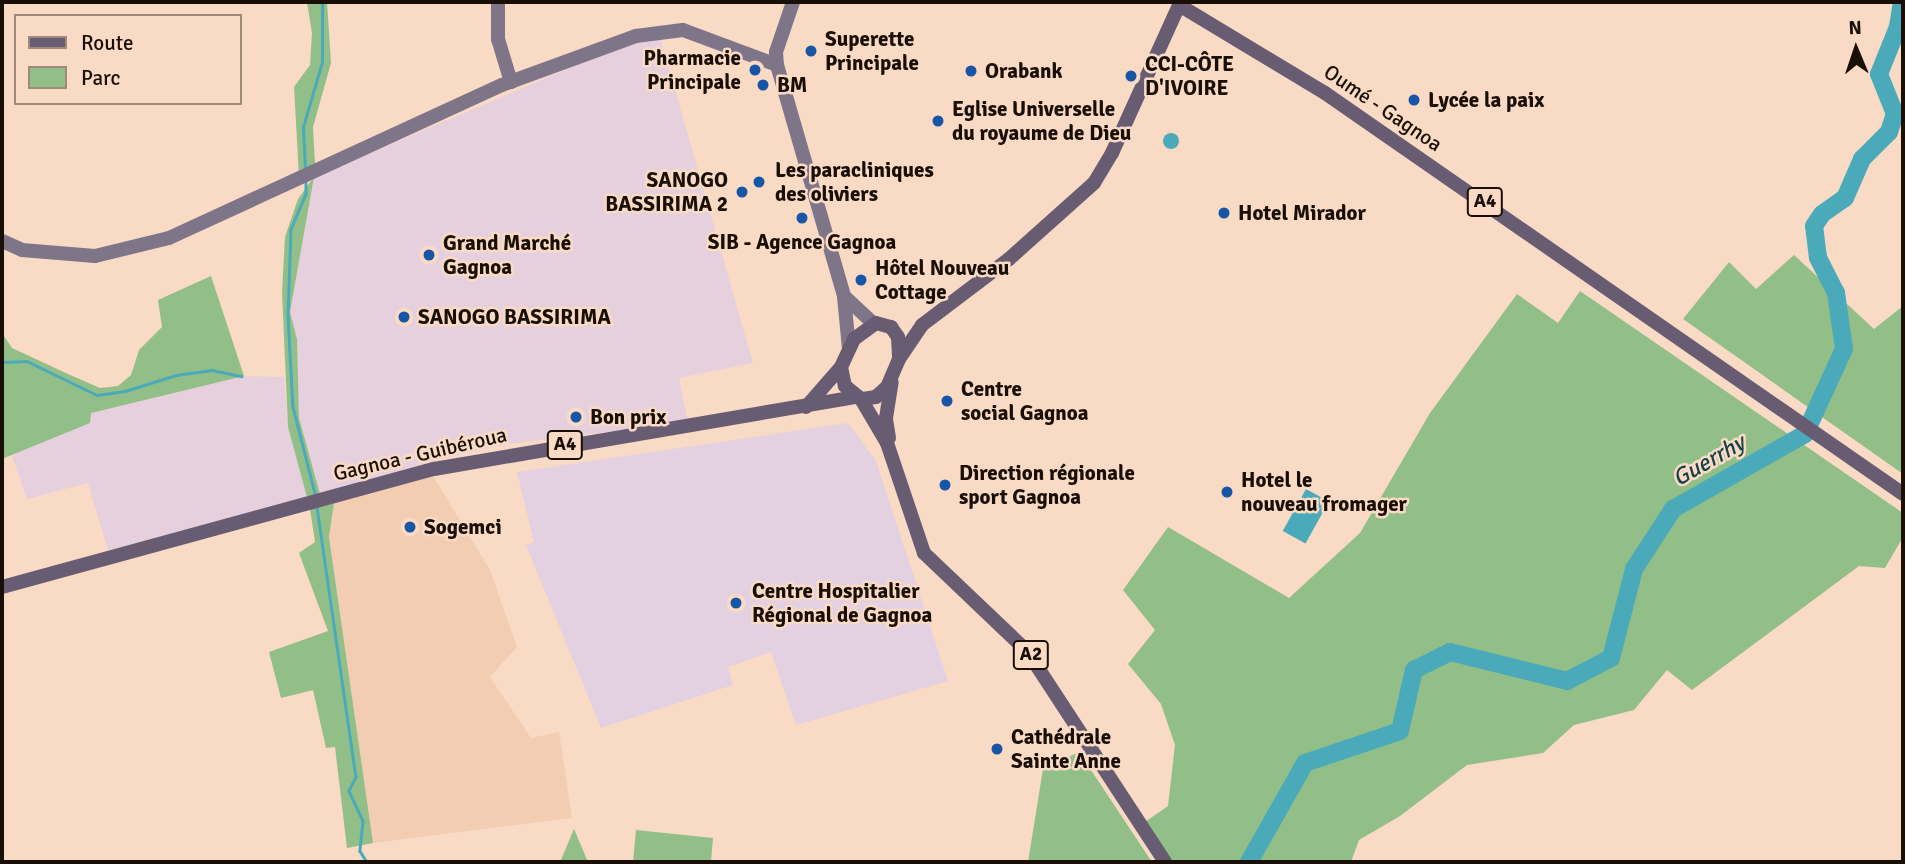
<!DOCTYPE html>
<html>
<head>
<meta charset="utf-8">
<style>
	body { margin:0 }
	#map { position:relative; width:1905px; height:864px; overflow:hidden; background:#f9dac4; font-family:Signika,sans-serif }
	div>[style] { position:absolute }
	.commercial>* { inset:0; background:#e6d0dd }
	.built>* { inset:0; background:#f2cdb2 }
	.medical>* { inset:0; background:#e3d0e1 }
	.green>* { inset:0; background:#92bf88 }
	.water>* { inset:0; background:#4baaba; transform-origin:0 0 }
	.round { border-radius:50% }
	.stream>* { height:2.5px; margin:-1.25px; padding:0 1.25px; transform-origin:1.25px; border-radius:1.25px; background:#4baaba }
	.river>* { height:18px; margin:-9px; padding:0 9px; transform-origin:9px; border-radius:9px; background:#4baaba }
	.secondary>* { height:14px; margin:-7px; padding:0 7px; transform-origin:7px; border-radius:7px; background:#7f7588 }
	.primary>* { height:14px; margin:-7px; padding:0 7px; transform-origin:7px; border-radius:7px; background:#685c73 }
	.dots>* { width:19px; height:19px; translate:-50% -50%; box-sizing:border-box; border:4px solid #f9dac4; border-radius:50% }
	span { translate:-50% -50%; white-space:nowrap; text-align:center; line-height:1.15; -webkit-text-stroke:5px #f9dac4; paint-order:stroke }
	.shield-label span { padding:2px 5px; background:#f9dac4; border:2px solid; border-radius:5px; -webkit-text-stroke-width:0 }
	.shield-label { font-size:19px; color:#190f07; font-weight:700 }
	.poi-label { font-size:21px; color:#190f07; font-weight:700 }
	.left { translate:0 -50%; text-align:left }
	.right { translate:-100% -50%; text-align:right }
	.street-label { font-size:21px; color:#190f07 }
	.water-label { font-size:23px; color:#154148; font-style:italic }
	.frame { position:absolute; inset:0; border:4px solid #190f07; pointer-events:none }
	.legend { position:absolute; left:14px; top:14px; width:228px; height:91px; box-sizing:border-box; background:#f9dac4; border:2px solid #9f8978; margin:0; padding:9px 12px; list-style:none; font-size:21px; color:#190f07 }
	.legend li { display:flex; align-items:center; gap:14px; height:35px }
	.legend b { width:35px; border:2px solid #9f8978 }
	.north { position:absolute; left:1821px; top:14px; width:70px; height:70px; -webkit-text-stroke:5px #f9dac4; paint-order:stroke; rotate:358deg; font-size:19px; font-weight:700; line-height:28px; text-align:center; color:#190f07 }
	.north::after { content:''; display:block; margin:auto; width:24px; height:32px; background:#190f07; clip-path:polygon(50% 0,100% 100%,50% 72%,0 100%) }
</style>
</head>
<body>
<div id="map">
	<div class="commercial">
		<i style="clip-path:polygon(660px 37px,753px 363px,679px 378px,688px 422px,508px 444px,439px 459px,320px 494px,299px 418px,297px 339px,290px 312px,314px 177px,607px 52px)"></i>
		<i style="clip-path:polygon(244px 376px,284px 377px,288px 427px,308px 501px,108px 550px,88px 483px,27px 499px,12px 456px,21px 451px,89px 423px,90px 413px)"></i>
	</div>
	<div class="built">
		<i style="clip-path:polygon(433px 476px,490px 570px,517px 647px,490px 677px,531px 738px,559px 732px,572px 818px,373px 843px,329px 537px,334px 503px)"></i>
	</div>
	<div class="medical">
		<i style="clip-path:polygon(848px 423px,876px 461px,948px 681px,796px 725px,771px 652px,728px 667px,733px 685px,601px 728px,526px 545px,534px 542px,517px 472px)"></i>
	</div>
	<div class="green">
		<i style="clip-path:polygon(307px 2px,327px 2px,331px 63px,313px 127px,315px 164px,299px 176px,294px 87px,310px 65px,312px 33px)"></i>
		<i style="clip-path:polygon(314px 177px,290px 312px,297px 339px,299px 418px,320px 494px,308px 501px,288px 427px,282px 292px,285px 237px,298px 199px)"></i>
		<i style="clip-path:polygon(1794px 255px,1874px 329px,1903px 306px,1903px 474px,1683px 319px,1729px 262px,1756px 289px)"></i>
		<i style="clip-path:polygon(211px 276px,244px 376px,91px 413px,90px 423px,2px 459px,2px 333px,12px 348px,68px 374px,100px 388px,118px 386px,131px 375px,139px 350px,162px 327px,158px 300px)"></i>
		<i style="clip-path:polygon(1580px 291px,1903px 513px,1903px 537px,1885px 568px,1859px 566px,1692px 690px,1667px 670px,1634px 710px,1574px 725px,1543px 753px,1467px 765px,1400px 816px,1359px 840px,1351px 862px,1170px 862px,1142px 824px,1168px 806px,1175px 745px,1161px 704px,1128px 664px,1155px 630px,1123px 590px,1168px 527px,1289px 598px,1360px 533px,1430px 413px,1517px 294px,1558px 323px)"></i>
		<i style="clip-path:polygon(334px 503px,329px 537px,373px 843px,347px 848px,335px 747px,326px 748px,313px 690px,281px 698px,269px 652px,328px 631px,299px 553px,315px 542px,310px 509px)"></i>
		<i style="clip-path:polygon(1079px 752px,1152px 862px,1028px 862px,1043px 769px)"></i>
		<i style="clip-path:polygon(574px 829px,588px 862px,560px 862px)"></i>
		<i style="clip-path:polygon(636px 830px,713px 838px,711px 862px,633px 862px)"></i>
	</div>
	<div class="water">
		<i class="round" style="left:1163px;top:133px;width:16px;height:16px"></i>
		<i style="left:1306px;top:489px;width:26px;height:48px;rotate:29deg"></i>
	</div>
	<div class="stream">
		<i style="left:305px;top:171px;width:44px;rotate:-92.6deg"></i>
		<i style="left:303px;top:127px;width:68px;rotate:-73.7deg"></i>
		<i style="left:322px;top:62px;width:60px;rotate:-90deg"></i>
		<i style="left:306px;top:181px;width:13px;rotate:90deg"></i>
		<i style="left:306px;top:194px;width:39px;rotate:113deg"></i>
		<i style="left:291px;top:230px;width:86px;rotate:92deg"></i>
		<i style="left:288px;top:316px;width:91px;rotate:86.9deg"></i>
		<i style="left:293px;top:407px;width:93px;rotate:75.7deg"></i>
		<i style="left:2px;top:362px;width:25px;rotate:-2deg"></i>
		<i style="left:27px;top:361px;width:78px;rotate:25.9deg"></i>
		<i style="left:97px;top:395px;width:28px;rotate:-8deg"></i>
		<i style="left:125px;top:391px;width:53px;rotate:-17.4deg"></i>
		<i style="left:176px;top:375px;width:36px;rotate:-8deg"></i>
		<i style="left:212px;top:370px;width:30px;rotate:12deg"></i>
		<i style="left:317px;top:507px;width:273px;rotate:81.8deg"></i>
		<i style="left:356px;top:777px;width:16px;rotate:117deg"></i>
		<i style="left:349px;top:791px;width:33px;rotate:65deg"></i>
		<i style="left:363px;top:821px;width:30px;rotate:96deg"></i>
		<i style="left:360px;top:851px;width:13px;rotate:58deg"></i>
		<i style="left:1256px;top:856px;width:6px;rotate:72deg"></i>
	</div>
	<div class="river">
		<i style="left:1249px;top:862px;width:114px;rotate:-60.5deg"></i>
		<i style="left:1305px;top:763px;width:100px;rotate:-18.6deg"></i>
		<i style="left:1400px;top:731px;width:63px;rotate:-77.1deg"></i>
		<i style="left:1414px;top:670px;width:40px;rotate:-26.6deg"></i>
		<i style="left:1450px;top:652px;width:121px;rotate:13.9deg"></i>
		<i style="left:1567px;top:681px;width:50px;rotate:-27.6deg"></i>
		<i style="left:1611px;top:658px;width:92px;rotate:-75.5deg"></i>
		<i style="left:1634px;top:569px;width:72px;rotate:-57deg"></i>
		<i style="left:1673px;top:509px;width:152px;rotate:-29.6deg"></i>
		<i style="left:1805px;top:434px;width:94px;rotate:-65.4deg"></i>
		<i style="left:1844px;top:349px;width:57px;rotate:-98.1deg"></i>
		<i style="left:1836px;top:293px;width:39px;rotate:-117deg"></i>
		<i style="left:1818px;top:258px;width:32px;rotate:-97deg"></i>
		<i style="left:1814px;top:226px;width:14px;rotate:-56deg"></i>
		<i style="left:1822px;top:214px;width:28px;rotate:-35deg"></i>
		<i style="left:1845px;top:198px;width:43px;rotate:-66.4deg"></i>
		<i style="left:1862px;top:159px;width:38px;rotate:-45deg"></i>
		<i style="left:1889px;top:132px;width:19px;rotate:-72deg"></i>
		<i style="left:1895px;top:114px;width:43px;rotate:-111.8deg"></i>
		<i style="left:1879px;top:74px;width:51px;rotate:-68deg"></i>
		<i style="left:1898px;top:27px;width:25px;rotate:-81deg"></i>
	</div>
	<div class="secondary">
		<i style="left:498px;top:2px;width:37px;rotate:90deg"></i>
		<i style="left:498px;top:39px;width:45px;rotate:73.2deg"></i>
		<i style="left:793px;top:2px;width:53px;rotate:108.8deg"></i>
		<i style="left:776px;top:52px;width:13px;rotate:86deg"></i>
		<i style="left:777px;top:65px;width:241px;rotate:73.8deg"></i>
		<i style="left:844px;top:296px;width:53px;rotate:84.6deg"></i>
		<i style="left:2px;top:241px;width:22px;rotate:24deg"></i>
		<i style="left:22px;top:250px;width:73px;rotate:4.7deg"></i>
		<i style="left:95px;top:256px;width:76px;rotate:-13.7deg"></i>
		<i style="left:169px;top:238px;width:366px;rotate:-24.7deg"></i>
		<i style="left:502px;top:85px;width:143px;rotate:-20.1deg"></i>
		<i style="left:636px;top:36px;width:47px;rotate:-7.3deg"></i>
		<i style="left:683px;top:30px;width:100px;rotate:20.4deg"></i>
		<i style="left:845px;top:297px;width:38px;rotate:43deg"></i>
	</div>
	<div class="primary">
		<i style="left:876px;top:323px;width:16px;rotate:15deg"></i>
		<i style="left:891px;top:327px;width:12px;rotate:55deg"></i>
		<i style="left:898px;top:337px;width:22px;rotate:87deg"></i>
		<i style="left:899px;top:359px;width:30px;rotate:113deg"></i>
		<i style="left:887px;top:387px;width:15px;rotate:138deg"></i>
		<i style="left:876px;top:397px;width:15px;rotate:172deg"></i>
		<i style="left:861px;top:399px;width:21px;rotate:-141deg"></i>
		<i style="left:845px;top:386px;width:19px;rotate:-102deg"></i>
		<i style="left:841px;top:367px;width:31px;rotate:-65deg"></i>
		<i style="left:854px;top:339px;width:27px;rotate:-36deg"></i>
		<i style="left:899px;top:359px;width:41px;rotate:-55.9deg"></i>
		<i style="left:922px;top:325px;width:109px;rotate:-37.2deg"></i>
		<i style="left:1009px;top:259px;width:114px;rotate:-41.8deg"></i>
		<i style="left:1094px;top:183px;width:35px;rotate:-59deg"></i>
		<i style="left:1112px;top:153px;width:162px;rotate:-65.6deg"></i>
		<i style="left:1179px;top:5px;width:170px;rotate:31.1deg"></i>
		<i style="left:1325px;top:93px;width:703px;rotate:34.75deg"></i>
		<i style="left:861px;top:399px;width:51px;rotate:59.4deg"></i>
		<i style="left:887px;top:443px;width:116px;rotate:71.4deg"></i>
		<i style="left:924px;top:553px;width:142px;rotate:43.6deg"></i>
		<i style="left:1027px;top:651px;width:252px;rotate:56.8deg"></i>
		<i style="left:806px;top:407px;width:53px;rotate:-48.8deg"></i>
		<i style="left:889px;top:438px;width:20px;rotate:-99deg"></i>
		<i style="left:886px;top:418px;width:36px;rotate:-81deg"></i>
		<i style="left:2px;top:587px;width:448px;rotate:-15.3deg"></i>
		<i style="left:434px;top:469px;width:427px;rotate:-9.7deg"></i>
	</div>
	<div class="dots">
		<i style="left:811px;top:51px;background:#1756a6"></i>
		<i style="left:755px;top:70px;background:#1756a6"></i>
		<i style="left:971px;top:71px;background:#1756a6"></i>
		<i style="left:1131px;top:76px;background:#1756a6"></i>
		<i style="left:763px;top:85px;background:#1756a6"></i>
		<i style="left:1414px;top:100px;background:#1756a6"></i>
		<i style="left:938px;top:121px;background:#1756a6"></i>
		<i style="left:759px;top:182px;background:#1756a6"></i>
		<i style="left:742px;top:192px;background:#1756a6"></i>
		<i style="left:1224px;top:213px;background:#1756a6"></i>
		<i style="left:802px;top:218px;background:#1756a6"></i>
		<i style="left:429px;top:255px;background:#1756a6"></i>
		<i style="left:861px;top:280px;background:#1756a6"></i>
		<i style="left:404px;top:317px;background:#1756a6"></i>
		<i style="left:947px;top:401px;background:#1756a6"></i>
		<i style="left:576px;top:417px;background:#1756a6"></i>
		<i style="left:945px;top:485px;background:#1756a6"></i>
		<i style="left:1227px;top:492px;background:#1756a6"></i>
		<i style="left:410px;top:527px;background:#1756a6"></i>
		<i style="left:736px;top:603px;background:#1756a6"></i>
		<i style="left:997px;top:749px;background:#1756a6"></i>
	</div>
	<div class="shield-label">
		<span style="left:1485px;top:202px">A4</span>
		<span style="left:565px;top:445px">A4</span>
		<span style="left:1031px;top:655px">A2</span>
	</div>
	<div class="poi-label">
		<span class="left" style="left:825px;top:51px">Superette<br>Principale</span>
		<span class="right" style="left:741px;top:70px">Pharmacie<br>Principale</span>
		<span class="left" style="left:1145px;top:76px">CCI-CÔTE<br>D'IVOIRE</span>
		<span class="left" style="left:985px;top:71px">Orabank</span>
		<span class="left" style="left:777px;top:85px">BM</span>
		<span class="left" style="left:1428px;top:100px">Lycée la paix</span>
		<span class="left" style="left:952px;top:121px">Eglise Universelle<br>du royaume de Dieu</span>
		<span class="left" style="left:775px;top:182px">Les paracliniques<br>des oliviers</span>
		<span class="right" style="left:728px;top:192px">SANOGO<br>BASSIRIMA 2</span>
		<span class="left" style="left:1238px;top:213px">Hotel Mirador</span>
		<span style="left:802px;top:242px">SIB - Agence Gagnoa</span>
		<span class="left" style="left:443px;top:255px">Grand Marché<br>Gagnoa</span>
		<span class="left" style="left:875px;top:280px">Hôtel Nouveau<br>Cottage</span>
		<span class="left" style="left:418px;top:317px">SANOGO BASSIRIMA</span>
		<span class="left" style="left:961px;top:401px">Centre<br>social Gagnoa</span>
		<span class="left" style="left:590px;top:417px">Bon prix</span>
		<span class="left" style="left:959px;top:485px">Direction régionale<br>sport Gagnoa</span>
		<span class="left" style="left:1241px;top:492px">Hotel le<br>nouveau fromager</span>
		<span class="left" style="left:424px;top:527px">Sogemci</span>
		<span class="left" style="left:752px;top:603px">Centre Hospitalier<br>Régional de Gagnoa</span>
		<span class="left" style="left:1011px;top:749px">Cathédrale<br>Sainte Anne</span>
	</div>
	<div class="street-label">
		<span style="left:1383px;top:108px;rotate:34deg">Oumé - Gagnoa</span>
		<span style="left:420px;top:454px;rotate:-13deg">Gagnoa - Guibéroua</span>
	</div>
	<div class="water-label">
		<span style="left:1709px;top:461px;rotate:-30deg">Guerrhy</span>
	</div>
	<div class="frame"></div>
	<ul class="legend">
	<li><b style="height:9px;background:#685c73"></b>Route</li>
	<li><b style="height:19px;background:#92bf88"></b>Parc</li>
	</ul>
	<div class="north">N</div>
</div>
</body>
</html>
